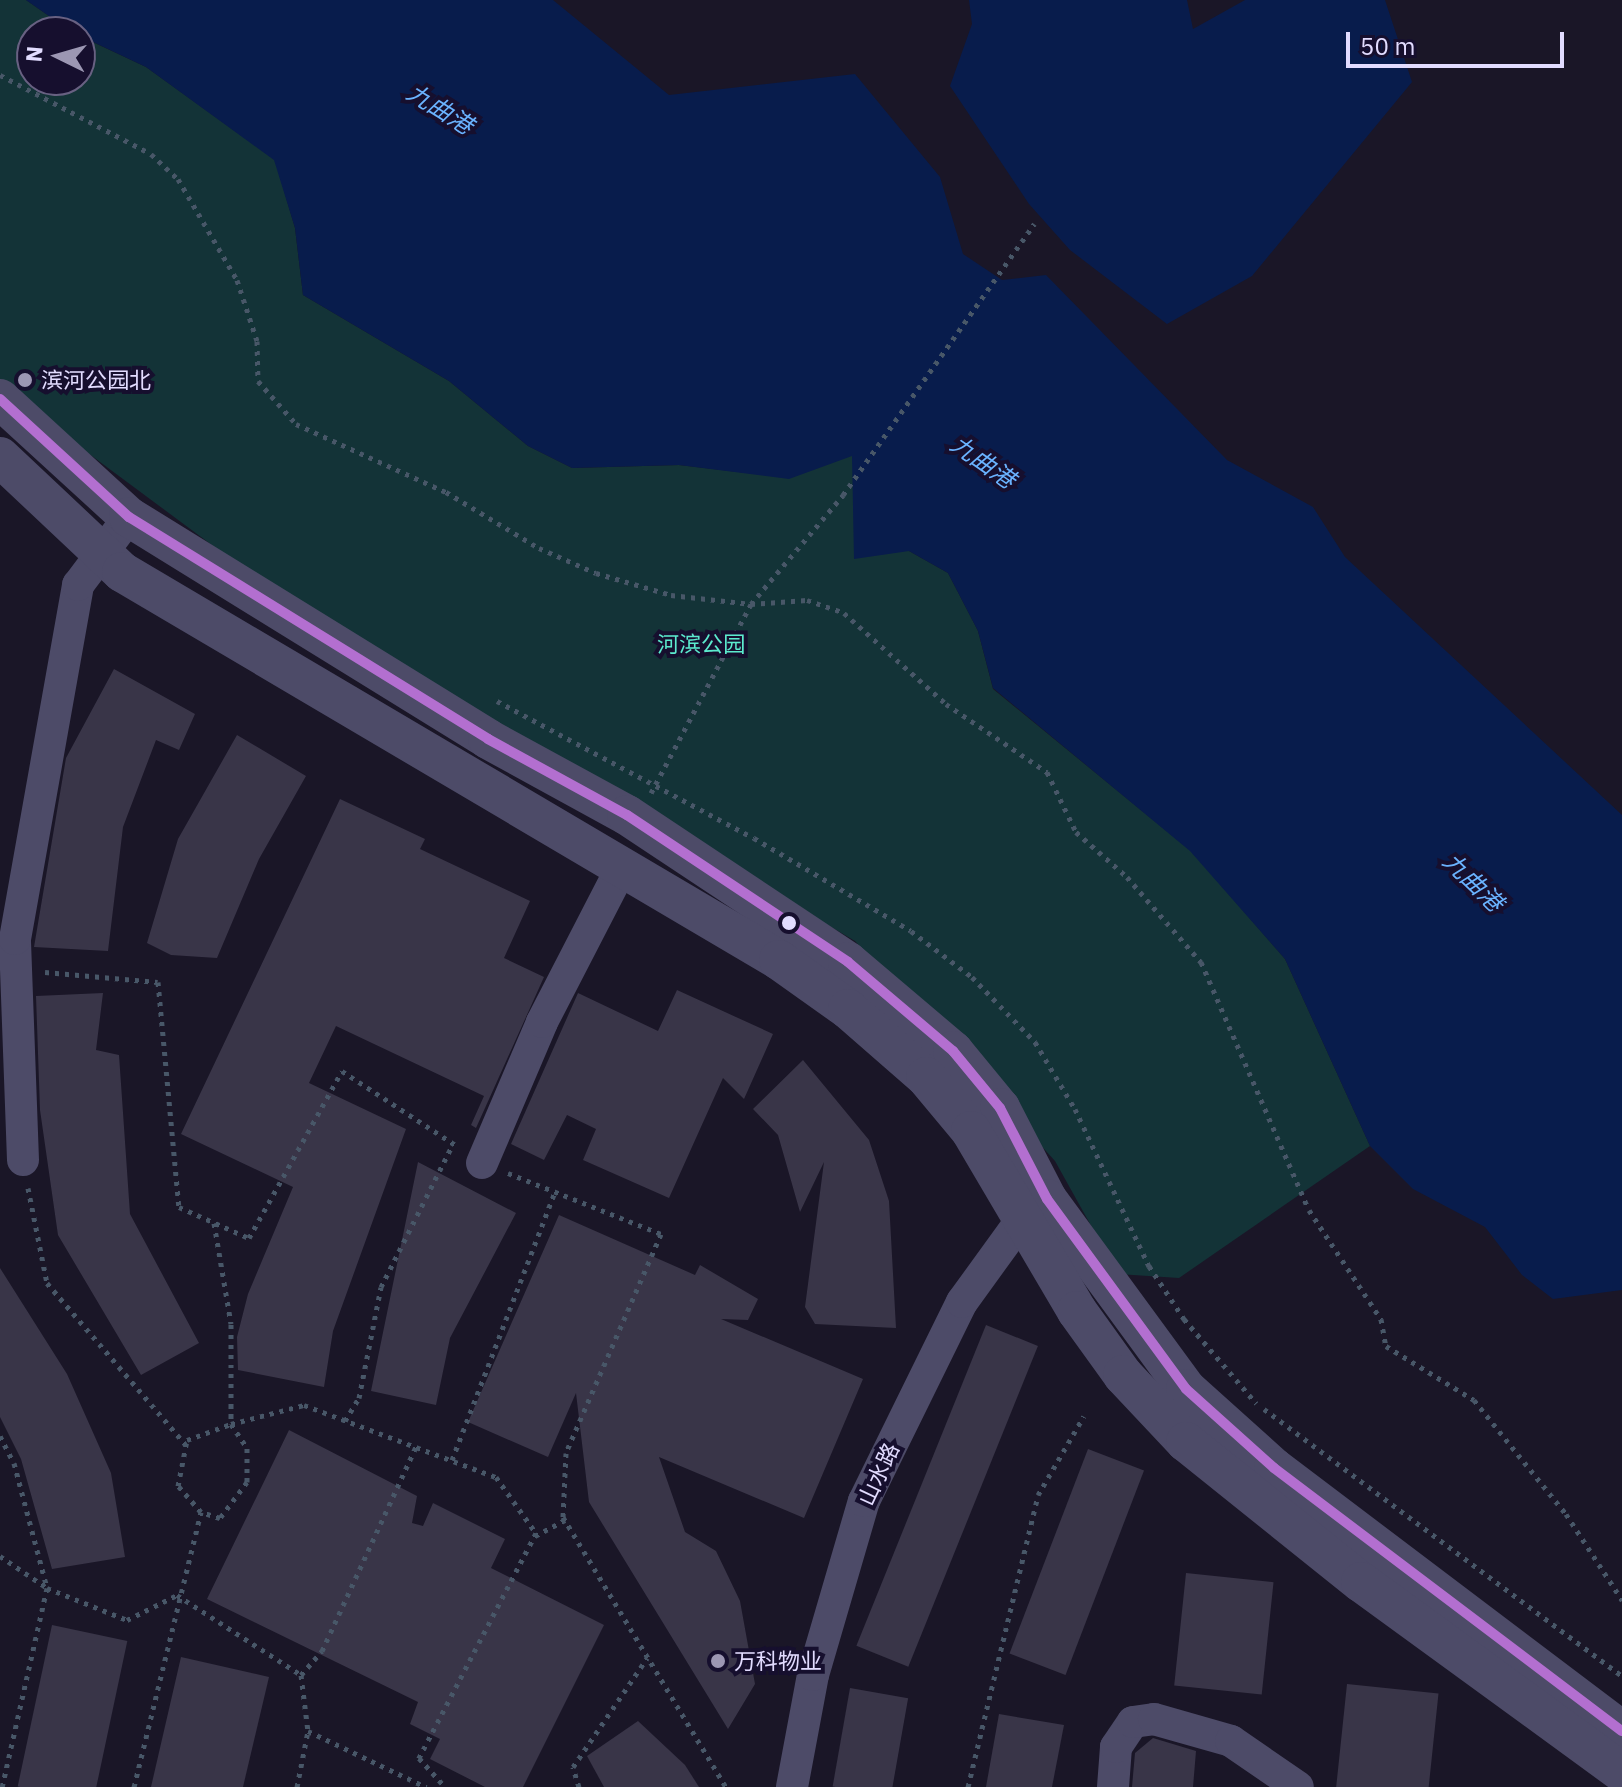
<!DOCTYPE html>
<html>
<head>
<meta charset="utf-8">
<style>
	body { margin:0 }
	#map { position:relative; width:1622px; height:1787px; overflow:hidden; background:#1a1627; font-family:"IBM Plex Sans","Noto Sans SC",sans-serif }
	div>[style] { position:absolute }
	.green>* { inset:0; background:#133337 }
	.water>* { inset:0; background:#081c4c }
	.building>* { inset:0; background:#393548; transform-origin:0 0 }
	.path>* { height:5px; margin-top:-2.5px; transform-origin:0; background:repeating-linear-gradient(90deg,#485768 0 4px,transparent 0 10px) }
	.minor>* { height:32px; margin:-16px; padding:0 16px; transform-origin:16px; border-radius:16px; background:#4d4b68 }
	.tertiary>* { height:40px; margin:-20px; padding:0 20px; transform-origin:20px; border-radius:20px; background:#4d4b68 }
	.bus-1>* { height:10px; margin:-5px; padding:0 5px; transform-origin:5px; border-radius:5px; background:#b36fd0 }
	.dots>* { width:22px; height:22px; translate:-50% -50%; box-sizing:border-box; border:4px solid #160f2e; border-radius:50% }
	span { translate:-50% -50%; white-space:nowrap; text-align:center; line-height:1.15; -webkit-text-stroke:8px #160f2e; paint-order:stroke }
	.poi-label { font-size:22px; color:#e2dcff }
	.left { translate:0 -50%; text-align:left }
	.park-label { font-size:22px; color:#5cebce }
	.street-label { font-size:22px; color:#e2dcff }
	.water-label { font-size:24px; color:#6ab3ff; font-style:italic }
	.north { position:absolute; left:16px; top:16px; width:80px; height:80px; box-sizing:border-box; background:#160f2e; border:2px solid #686182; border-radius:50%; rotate:275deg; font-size:22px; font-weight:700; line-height:32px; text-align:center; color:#e2dcff }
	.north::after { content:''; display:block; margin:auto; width:28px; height:36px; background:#9c97b3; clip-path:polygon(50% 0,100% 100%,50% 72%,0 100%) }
	.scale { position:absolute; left:1346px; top:32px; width:218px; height:36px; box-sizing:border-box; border:4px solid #e2dcff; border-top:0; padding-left:10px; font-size:24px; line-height:28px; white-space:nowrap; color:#e2dcff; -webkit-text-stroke:6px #160f2e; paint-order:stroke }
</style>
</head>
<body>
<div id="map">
	<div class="green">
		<i style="clip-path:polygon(0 0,26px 0,72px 32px,32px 32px,32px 80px,80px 80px,80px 36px,146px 67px,275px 160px,295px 228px,303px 295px,449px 381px,528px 446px,572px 468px,679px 465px,789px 478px,852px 455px,909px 551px,948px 573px,978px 631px,993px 689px,1191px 851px,1285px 959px,1370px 1146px,1179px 1278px,1118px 1274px,1055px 1161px,855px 941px,321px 626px,30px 410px,0 380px)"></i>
	</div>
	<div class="water">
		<i style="clip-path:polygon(26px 0,553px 0,669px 95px,855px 74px,940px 177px,963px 254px,1002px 280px,1046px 275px,1227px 460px,1313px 507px,1345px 557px,1622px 815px,1622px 1290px,1553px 1299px,1522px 1275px,1485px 1227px,1413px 1189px,1370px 1146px,1285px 959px,1190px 851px,993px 688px,978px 631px,948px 573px,909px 551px,854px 559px,852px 456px,789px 479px,679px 465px,572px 468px,528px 446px,449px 381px,303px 295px,295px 228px,274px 160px,146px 67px,72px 32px)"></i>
		<i style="clip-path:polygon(969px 0,1187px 0,1193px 29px,1245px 0,1385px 0,1412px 82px,1252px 276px,1167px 324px,1070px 250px,1029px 204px,950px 86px,972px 24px)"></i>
	</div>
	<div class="building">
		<i style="clip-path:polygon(114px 669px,195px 714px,179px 750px,156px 740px,123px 827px,108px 951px,34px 947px,66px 758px)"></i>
		<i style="clip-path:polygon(237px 735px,306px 776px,259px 859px,217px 958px,171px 955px,147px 943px,178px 839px)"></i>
		<i style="clip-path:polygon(340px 799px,425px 839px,420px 849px,530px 901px,504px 958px,544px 977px,476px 1128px,471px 1125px,484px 1096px,336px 1026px,309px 1083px,406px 1129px,333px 1331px,324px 1387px,238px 1370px,237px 1337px,248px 1294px,293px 1187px,181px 1134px)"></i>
		<i style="clip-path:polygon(677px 990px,773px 1034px,744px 1099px,723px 1078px,669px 1198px,583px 1160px,596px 1129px,567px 1115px,544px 1160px,511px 1144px,578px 993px,658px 1031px)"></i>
		<i style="clip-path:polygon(103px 993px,96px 1050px,119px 1055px,130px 1214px,199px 1343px,141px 1375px,58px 1235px,40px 1110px,36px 996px)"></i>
		<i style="clip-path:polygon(803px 1060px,869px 1140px,889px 1201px,896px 1328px,815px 1324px,805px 1307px,824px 1162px,800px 1212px,778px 1135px,753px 1109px)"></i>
		<i style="clip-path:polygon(418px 1162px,516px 1213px,450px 1338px,436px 1405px,371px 1391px)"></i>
		<i style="clip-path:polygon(559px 1215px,695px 1275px,700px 1265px,758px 1299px,748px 1320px,721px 1319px,863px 1379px,804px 1518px,659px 1457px,685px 1532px,716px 1551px,740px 1601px,755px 1684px,728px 1729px,589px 1502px,576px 1393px,548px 1457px,468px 1422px)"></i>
		<i style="clip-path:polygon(0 1268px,67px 1374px,111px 1473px,125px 1557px,52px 1569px,21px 1459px,0 1417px)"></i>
		<i style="left:986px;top:1325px;width:56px;height:346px;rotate:22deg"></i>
		<i style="clip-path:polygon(289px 1430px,417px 1496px,412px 1523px,423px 1526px,433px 1503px,505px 1539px,491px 1568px,604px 1625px,523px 1787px,485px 1787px,430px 1759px,440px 1739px,410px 1724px,418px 1702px,207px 1599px)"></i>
		<i style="left:1088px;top:1449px;width:60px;height:219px;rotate:21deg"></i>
		<i style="left:1186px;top:1573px;width:88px;height:113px;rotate:6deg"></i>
		<i style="left:52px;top:1625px;width:77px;height:165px;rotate:12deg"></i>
		<i style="clip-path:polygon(181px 1657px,269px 1677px,243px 1787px,151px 1787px)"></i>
		<i style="left:1347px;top:1684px;width:92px;height:104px;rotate:6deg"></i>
		<i style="left:850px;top:1688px;width:59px;height:100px;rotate:10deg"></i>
		<i style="clip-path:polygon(999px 1714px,1064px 1725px,1052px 1787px,986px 1787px)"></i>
		<i style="clip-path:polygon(638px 1721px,685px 1765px,699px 1787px,604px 1787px,587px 1756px)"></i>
		<i style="clip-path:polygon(1153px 1738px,1196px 1751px,1193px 1787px,1132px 1787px,1135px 1753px)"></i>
	</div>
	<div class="path">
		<i style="left:0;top:75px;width:170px;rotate:27.6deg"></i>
		<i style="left:151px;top:154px;width:37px;rotate:43deg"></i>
		<i style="left:178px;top:179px;width:117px;rotate:59.7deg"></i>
		<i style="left:237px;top:280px;width:64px;rotate:71.8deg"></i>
		<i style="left:257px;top:341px;width:40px;rotate:88.6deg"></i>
		<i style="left:258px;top:381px;width:57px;rotate:48.5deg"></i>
		<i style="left:296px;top:424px;width:165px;rotate:24.4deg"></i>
		<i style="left:446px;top:492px;width:109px;rotate:31.1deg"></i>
		<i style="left:539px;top:548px;width:62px;rotate:23.7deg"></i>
		<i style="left:596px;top:573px;width:78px;rotate:16.3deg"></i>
		<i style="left:671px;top:595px;width:81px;rotate:6.4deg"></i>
		<i style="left:751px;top:604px;width:56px;rotate:-4.1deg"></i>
		<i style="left:807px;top:600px;width:39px;rotate:19deg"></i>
		<i style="left:844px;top:613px;width:137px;rotate:41.7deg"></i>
		<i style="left:946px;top:704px;width:122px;rotate:34deg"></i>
		<i style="left:1047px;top:772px;width:67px;rotate:64.2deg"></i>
		<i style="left:1076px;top:832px;width:68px;rotate:41.4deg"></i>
		<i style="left:1127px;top:877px;width:113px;rotate:49deg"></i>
		<i style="left:1201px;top:962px;width:270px;rotate:66.5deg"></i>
		<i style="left:1309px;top:1210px;width:131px;rotate:56.6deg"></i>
		<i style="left:1381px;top:1319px;width:27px;rotate:80deg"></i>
		<i style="left:1386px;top:1346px;width:103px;rotate:31.5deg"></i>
		<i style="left:1474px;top:1400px;width:146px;rotate:51.1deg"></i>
		<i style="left:1566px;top:1514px;width:103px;rotate:56.9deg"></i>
		<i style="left:497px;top:701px;width:291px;rotate:28.1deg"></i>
		<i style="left:754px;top:838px;width:182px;rotate:30.6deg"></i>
		<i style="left:911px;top:931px;width:76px;rotate:37deg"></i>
		<i style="left:972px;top:977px;width:91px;rotate:45.9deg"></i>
		<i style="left:1035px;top:1042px;width:78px;rotate:59.2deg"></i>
		<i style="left:1075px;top:1109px;width:174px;rotate:64.8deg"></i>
		<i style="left:1149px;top:1266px;width:64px;rotate:56.6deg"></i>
		<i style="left:1184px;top:1319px;width:111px;rotate:49.4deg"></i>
		<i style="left:651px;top:793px;width:214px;rotate:-62.1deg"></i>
		<i style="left:751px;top:604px;width:143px;rotate:-49.8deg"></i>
		<i style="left:843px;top:495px;width:332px;rotate:-54.8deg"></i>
		<i style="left:45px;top:972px;width:113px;rotate:5.1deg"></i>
		<i style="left:158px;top:982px;width:226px;rotate:84.7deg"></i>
		<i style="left:179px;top:1207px;width:77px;rotate:23.9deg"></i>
		<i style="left:249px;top:1238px;width:191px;rotate:-60.9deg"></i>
		<i style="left:342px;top:1071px;width:137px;rotate:33.1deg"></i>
		<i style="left:508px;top:1173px;width:165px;rotate:21.7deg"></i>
		<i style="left:661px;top:1234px;width:239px;rotate:113.5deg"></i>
		<i style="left:566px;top:1453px;width:64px;rotate:92.7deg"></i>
		<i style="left:563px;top:1517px;width:315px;rotate:58.9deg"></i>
		<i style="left:28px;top:1188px;width:97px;rotate:78.7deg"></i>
		<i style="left:47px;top:1283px;width:213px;rotate:49.4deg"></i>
		<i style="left:214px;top:1223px;width:102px;rotate:80.4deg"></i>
		<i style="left:231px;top:1324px;width:100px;rotate:90deg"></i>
		<i style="left:231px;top:1424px;width:75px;rotate:-14.6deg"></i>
		<i style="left:304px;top:1405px;width:205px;rotate:20.6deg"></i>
		<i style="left:496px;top:1477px;width:69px;rotate:54.5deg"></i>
		<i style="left:536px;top:1533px;width:254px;rotate:117.5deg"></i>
		<i style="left:419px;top:1758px;width:39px;rotate:48deg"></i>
		<i style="left:1264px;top:1409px;width:447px;rotate:36.7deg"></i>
		<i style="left:345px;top:1421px;width:27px;rotate:-59deg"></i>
		<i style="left:359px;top:1398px;width:113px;rotate:-78.8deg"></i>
		<i style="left:381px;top:1287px;width:160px;rotate:-63.3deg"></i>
		<i style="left:231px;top:1424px;width:29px;rotate:56deg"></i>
		<i style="left:247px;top:1448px;width:34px;rotate:90deg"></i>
		<i style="left:247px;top:1482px;width:45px;rotate:126.9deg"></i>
		<i style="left:220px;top:1518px;width:20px;rotate:-162deg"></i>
		<i style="left:201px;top:1512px;width:35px;rotate:-131deg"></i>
		<i style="left:178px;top:1486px;width:47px;rotate:-78.9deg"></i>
		<i style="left:187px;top:1440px;width:47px;rotate:-20deg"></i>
		<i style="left:0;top:1436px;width:30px;rotate:63deg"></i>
		<i style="left:14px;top:1463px;width:129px;rotate:75.2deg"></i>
		<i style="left:47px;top:1588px;width:86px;rotate:21.8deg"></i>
		<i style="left:127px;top:1620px;width:56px;rotate:-26.6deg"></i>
		<i style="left:177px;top:1595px;width:148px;rotate:32.8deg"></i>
		<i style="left:301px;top:1675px;width:56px;rotate:82.9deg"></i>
		<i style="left:452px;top:1460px;width:287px;rotate:-69deg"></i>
		<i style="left:535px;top:1536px;width:34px;rotate:-28deg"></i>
		<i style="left:0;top:1556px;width:57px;rotate:34.2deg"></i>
		<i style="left:47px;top:1588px;width:204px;rotate:102.7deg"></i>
		<i style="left:301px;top:1675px;width:32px;rotate:-49deg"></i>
		<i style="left:322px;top:1651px;width:225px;rotate:-65.3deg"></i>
		<i style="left:134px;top:1787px;width:283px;rotate:-76.3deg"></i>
		<i style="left:297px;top:1787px;width:57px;rotate:-78.9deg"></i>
		<i style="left:308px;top:1731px;width:131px;rotate:25.4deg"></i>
		<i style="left:579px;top:1787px;width:21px;rotate:-107deg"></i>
		<i style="left:573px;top:1767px;width:132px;rotate:-55.8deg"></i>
		<i style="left:968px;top:1787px;width:300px;rotate:-76.5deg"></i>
		<i style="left:1038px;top:1495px;width:91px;rotate:-59.8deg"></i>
	</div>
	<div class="minor">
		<i style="left:23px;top:1160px;width:221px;rotate:-92.1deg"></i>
		<i style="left:15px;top:939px;width:360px;rotate:-79.9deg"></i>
		<i style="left:78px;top:585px;width:85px;rotate:-53.1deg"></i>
		<i style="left:482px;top:1163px;width:153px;rotate:-66.9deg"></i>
		<i style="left:542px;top:1022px;width:170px;rotate:-62.7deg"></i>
		<i style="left:792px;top:1787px;width:114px;rotate:-79.4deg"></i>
		<i style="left:813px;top:1675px;width:181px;rotate:-73.7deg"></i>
		<i style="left:864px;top:1501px;width:222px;rotate:-63.8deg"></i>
		<i style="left:962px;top:1302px;width:102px;rotate:-54.1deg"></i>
		<i style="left:1022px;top:1219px;width:21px;rotate:-37deg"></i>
		<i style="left:1113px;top:1787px;width:40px;rotate:-85.7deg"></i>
		<i style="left:1116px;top:1747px;width:30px;rotate:-56deg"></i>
		<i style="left:1133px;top:1722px;width:21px;rotate:-8deg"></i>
		<i style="left:1154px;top:1719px;width:80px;rotate:15.9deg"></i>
		<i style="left:1231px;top:1741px;width:81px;rotate:34.5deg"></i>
	</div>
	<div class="tertiary">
		<i style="left:0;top:399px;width:175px;rotate:42.5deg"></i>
		<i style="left:129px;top:517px;width:422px;rotate:31.7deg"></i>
		<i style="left:488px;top:739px;width:158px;rotate:28.7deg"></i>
		<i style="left:627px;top:815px;width:265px;rotate:33.6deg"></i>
		<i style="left:848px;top:962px;width:138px;rotate:40.3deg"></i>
		<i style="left:953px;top:1051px;width:74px;rotate:50.5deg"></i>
		<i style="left:1000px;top:1108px;width:102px;rotate:62.7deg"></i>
		<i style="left:1047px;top:1199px;width:235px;rotate:53.8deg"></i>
		<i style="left:1186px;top:1389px;width:118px;rotate:41.9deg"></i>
		<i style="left:1274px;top:1468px;width:436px;rotate:37.1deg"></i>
		<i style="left:0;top:457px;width:168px;rotate:43.3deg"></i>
		<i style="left:122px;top:572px;width:763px;rotate:30.56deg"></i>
		<i style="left:779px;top:960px;width:85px;rotate:35.4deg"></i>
		<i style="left:848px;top:1009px;width:103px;rotate:41.1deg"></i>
		<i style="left:926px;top:1077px;width:70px;rotate:50.2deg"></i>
		<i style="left:971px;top:1131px;width:209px;rotate:59.5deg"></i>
		<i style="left:1077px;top:1311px;width:79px;rotate:54.3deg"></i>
		<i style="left:1123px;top:1375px;width:92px;rotate:46.8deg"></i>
		<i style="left:1186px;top:1442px;width:224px;rotate:38.7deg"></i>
		<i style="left:1361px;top:1582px;width:323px;rotate:36.1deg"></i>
	</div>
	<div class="bus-1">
		<i style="left:0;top:399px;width:175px;rotate:42.5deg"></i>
		<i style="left:129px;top:517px;width:422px;rotate:31.7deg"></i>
		<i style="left:488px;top:739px;width:158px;rotate:28.7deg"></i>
		<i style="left:627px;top:815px;width:265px;rotate:33.6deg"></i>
		<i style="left:848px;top:962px;width:138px;rotate:40.3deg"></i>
		<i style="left:953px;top:1051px;width:74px;rotate:50.5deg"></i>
		<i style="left:1000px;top:1108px;width:102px;rotate:62.7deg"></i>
		<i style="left:1047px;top:1199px;width:235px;rotate:53.8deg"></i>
		<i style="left:1186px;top:1389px;width:118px;rotate:41.9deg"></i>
		<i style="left:1274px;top:1468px;width:436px;rotate:37.1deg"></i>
	</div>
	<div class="dots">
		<i style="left:25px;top:380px;background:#9c97b3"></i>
		<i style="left:789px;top:923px;background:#e2dcff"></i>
		<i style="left:718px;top:1661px;background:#9c97b3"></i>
	</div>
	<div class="poi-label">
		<span class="left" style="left:41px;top:380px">滨河公园北</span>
		<span class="left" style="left:734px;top:1661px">万科物业</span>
	</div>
	<div class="park-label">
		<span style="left:701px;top:644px">河滨公园</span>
	</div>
	<div class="street-label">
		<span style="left:878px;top:1474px;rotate:-65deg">山水路</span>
	</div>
	<div class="water-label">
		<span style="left:440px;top:109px;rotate:32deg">九曲港</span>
		<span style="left:983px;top:462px;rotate:35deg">九曲港</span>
		<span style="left:1473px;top:882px;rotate:44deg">九曲港</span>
	</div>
	<div class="north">N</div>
	<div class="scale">50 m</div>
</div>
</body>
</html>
